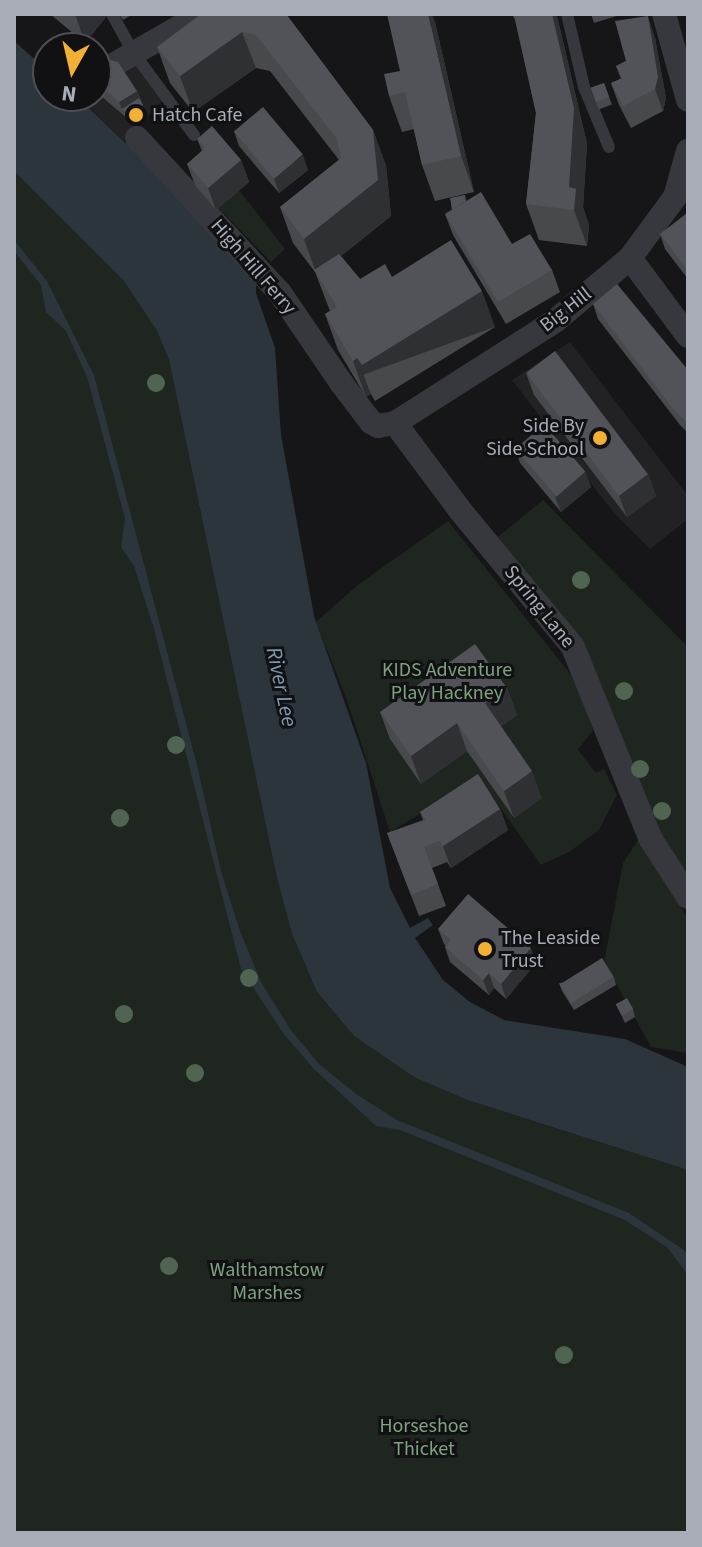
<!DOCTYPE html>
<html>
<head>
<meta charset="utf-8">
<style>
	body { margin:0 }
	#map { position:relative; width:702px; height:1547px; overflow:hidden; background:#161618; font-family:"Source Sans 3",sans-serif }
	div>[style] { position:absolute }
	.built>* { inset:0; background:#222225 }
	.green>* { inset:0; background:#1e261f }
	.water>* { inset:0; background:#2c353c }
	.service>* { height:12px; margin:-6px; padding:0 6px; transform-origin:6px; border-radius:6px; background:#37383d }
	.minor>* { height:24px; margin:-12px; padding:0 12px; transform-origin:12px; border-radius:12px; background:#37383d }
	.trees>* { width:18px; height:18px; margin:-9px; border-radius:50%; background:#506452 }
	.wall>* { inset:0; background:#47494d; transform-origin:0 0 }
	.shaded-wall>* { inset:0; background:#2f3033; transform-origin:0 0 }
	.building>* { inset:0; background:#525359; transform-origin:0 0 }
	.dots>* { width:22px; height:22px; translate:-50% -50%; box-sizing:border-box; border:4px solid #111113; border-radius:50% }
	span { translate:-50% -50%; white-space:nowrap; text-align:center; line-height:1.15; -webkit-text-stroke:6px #111113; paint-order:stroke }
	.poi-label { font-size:20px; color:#a8adb8 }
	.left { translate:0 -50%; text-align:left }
	.right { translate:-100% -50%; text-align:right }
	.street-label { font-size:20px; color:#a8adb8 }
	.park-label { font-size:20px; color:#7fa381 }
	.water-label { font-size:22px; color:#7f9bb3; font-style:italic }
	.frame { position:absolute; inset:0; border:16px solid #a8adb8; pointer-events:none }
	.north { position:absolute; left:32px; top:32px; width:80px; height:80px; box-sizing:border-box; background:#111113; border:2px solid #4d4f55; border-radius:50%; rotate:188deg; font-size:22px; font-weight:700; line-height:32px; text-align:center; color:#a8adb8 }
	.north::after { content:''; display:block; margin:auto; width:28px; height:36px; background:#f2b134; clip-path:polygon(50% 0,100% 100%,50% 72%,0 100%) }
</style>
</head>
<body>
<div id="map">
	<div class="built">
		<i style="clip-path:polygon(135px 64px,162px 101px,124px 141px,77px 96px,92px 101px,115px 73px)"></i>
		<i style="clip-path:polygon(570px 342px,688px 496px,688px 519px,650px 549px,613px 512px,512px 380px)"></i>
	</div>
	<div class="green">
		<i style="clip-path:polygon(14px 171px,124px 281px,157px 331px,169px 360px,276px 874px,292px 934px,317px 992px,354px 1036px,414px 1077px,467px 1100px,688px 1170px,688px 1533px,14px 1533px)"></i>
		<i style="clip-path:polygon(239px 190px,285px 249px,271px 262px,218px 207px)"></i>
		<i style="clip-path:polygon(543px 500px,688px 647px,688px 884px,656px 830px,620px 746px,494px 540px)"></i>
		<i style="clip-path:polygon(448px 521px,576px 681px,593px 730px,578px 750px,596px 773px,604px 769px,617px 795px,599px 830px,569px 852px,541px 865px,479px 778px,390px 832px,348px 703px,316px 622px,359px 584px)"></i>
		<i style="clip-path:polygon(640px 837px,688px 919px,688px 1053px,651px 1047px,604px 962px,623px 863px)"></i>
	</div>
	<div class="water">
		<i style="clip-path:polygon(14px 41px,48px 71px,48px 96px,76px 96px,171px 186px,256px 279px,256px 293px,275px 348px,281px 435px,314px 616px,366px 763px,390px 888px,410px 928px,428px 918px,433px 925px,415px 938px,443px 980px,470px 1002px,504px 1020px,625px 1039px,688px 1067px,688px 1170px,467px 1100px,414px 1077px,354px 1036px,317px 992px,292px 934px,276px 874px,169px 360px,157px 331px,124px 281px,14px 171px)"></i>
		<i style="clip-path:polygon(14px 240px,47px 281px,94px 375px,198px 769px,221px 871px,240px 931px,261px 982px,290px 1029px,319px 1064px,356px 1094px,397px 1120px,629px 1213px,688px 1253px,688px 1275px,668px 1248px,625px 1220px,400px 1130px,376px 1126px,314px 1069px,283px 1033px,241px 969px,154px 629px,134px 566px,121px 547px,125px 518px,87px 377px,66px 331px,46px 312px,41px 285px,14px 251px)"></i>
	</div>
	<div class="service">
		<i style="left:112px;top:14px;width:43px;rotate:61.1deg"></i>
		<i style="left:133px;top:52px;width:103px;rotate:53.7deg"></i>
		<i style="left:567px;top:14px;width:75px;rotate:76.9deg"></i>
		<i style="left:584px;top:87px;width:65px;rotate:67.4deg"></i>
	</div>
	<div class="minor">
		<i style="left:664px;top:14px;width:89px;rotate:74.4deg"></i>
		<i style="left:96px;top:75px;width:122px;rotate:-29.9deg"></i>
		<i style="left:137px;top:138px;width:211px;rotate:47.3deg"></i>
		<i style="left:280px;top:293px;width:110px;rotate:55.7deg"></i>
		<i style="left:342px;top:384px;width:48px;rotate:52.7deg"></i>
		<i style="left:371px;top:422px;width:8px;rotate:30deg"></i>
		<i style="left:378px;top:426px;width:17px;rotate:-10deg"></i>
		<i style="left:395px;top:423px;width:190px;rotate:-32.5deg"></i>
		<i style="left:555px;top:321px;width:98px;rotate:-40deg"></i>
		<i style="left:630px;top:258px;width:76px;rotate:-53.6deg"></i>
		<i style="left:675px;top:197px;width:48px;rotate:-74.2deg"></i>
		<i style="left:630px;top:258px;width:97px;rotate:53.4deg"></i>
		<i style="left:395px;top:423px;width:107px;rotate:53.3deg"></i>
		<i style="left:459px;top:509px;width:179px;rotate:50.4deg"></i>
		<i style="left:573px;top:647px;width:206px;rotate:68deg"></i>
		<i style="left:650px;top:838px;width:70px;rotate:57.2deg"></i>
	</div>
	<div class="trees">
		<i style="left:156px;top:383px"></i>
		<i style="left:581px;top:580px"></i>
		<i style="left:624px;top:691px"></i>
		<i style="left:176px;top:745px"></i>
		<i style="left:640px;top:769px"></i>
		<i style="left:662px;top:811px"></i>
		<i style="left:120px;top:818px"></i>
		<i style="left:249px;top:978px"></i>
		<i style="left:124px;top:1014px"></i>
		<i style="left:195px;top:1073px"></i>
		<i style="left:169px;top:1266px"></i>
		<i style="left:564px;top:1355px"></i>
	</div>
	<div class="wall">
		<i style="clip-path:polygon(50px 14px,105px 14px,106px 17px,85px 43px)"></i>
		<i style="clip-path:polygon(119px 14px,133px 14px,123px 20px)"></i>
		<i style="clip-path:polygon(286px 14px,373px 130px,386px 166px,391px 216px,341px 256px,360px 279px,392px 277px,495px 327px,375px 401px,371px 394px,366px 397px,338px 350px,325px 314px,330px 311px,315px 272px,293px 243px,280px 207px,339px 160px,270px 71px,256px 68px,193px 112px,170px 83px,157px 47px)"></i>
		<i style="clip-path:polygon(512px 14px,556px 14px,558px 20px,587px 144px,583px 207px,589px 225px,587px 246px,539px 240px,526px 204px,536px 113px,515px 20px)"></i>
		<i style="clip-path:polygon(591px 14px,623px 14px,594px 23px)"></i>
		<i style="clip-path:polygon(435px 22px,474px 192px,435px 201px,422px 165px,414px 129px,402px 132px,389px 96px,400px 71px)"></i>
		<i style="clip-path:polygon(655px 38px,666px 98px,663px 111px,631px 128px,619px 105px,611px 83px,621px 79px,616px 66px,626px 61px)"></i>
		<i style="clip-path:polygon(96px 82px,137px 91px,146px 113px,135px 125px,101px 96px)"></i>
		<i style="left:604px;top:83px;width:23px;height:14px;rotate:70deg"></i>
		<i style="clip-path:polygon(234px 131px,308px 170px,279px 193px,239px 146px)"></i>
		<i style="clip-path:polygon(197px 139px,241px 160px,249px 182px,216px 210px,195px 185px,187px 164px,202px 151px)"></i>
		<i style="clip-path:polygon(467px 201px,512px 244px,552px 270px,560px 292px,506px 324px,453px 235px,445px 214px)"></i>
		<i style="clip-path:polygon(688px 214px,688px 279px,665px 249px,660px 234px)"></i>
		<i style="clip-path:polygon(593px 304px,688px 370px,688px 433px,680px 425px,598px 319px)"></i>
		<i style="clip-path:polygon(526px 373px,648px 474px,656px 496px,627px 517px,534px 395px)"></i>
		<i style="clip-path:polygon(515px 448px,585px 472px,591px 487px,561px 512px,520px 463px)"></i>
		<i style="clip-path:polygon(507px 688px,517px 715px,501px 726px,542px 798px,514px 818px,467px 751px,421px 784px,390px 739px,380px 712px)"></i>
		<i style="clip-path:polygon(500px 809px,508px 830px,451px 868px,447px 862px,432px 868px,446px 906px,419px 916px,387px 833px,423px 820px,420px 812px)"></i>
		<i style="clip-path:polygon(438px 929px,536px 963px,506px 999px,494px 988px,489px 995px,450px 962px,445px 947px,446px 946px,444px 944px)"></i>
		<i style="clip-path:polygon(614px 977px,616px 985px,574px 1010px,562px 991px,559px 983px)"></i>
		<i style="clip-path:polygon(616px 1004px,633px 1009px,635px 1017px,625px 1023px)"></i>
	</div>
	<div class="shaded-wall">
		<i style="clip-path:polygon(75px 14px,105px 14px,106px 17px,85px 43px)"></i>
		<i style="clip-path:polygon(428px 14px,432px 14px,435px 22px,474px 192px,461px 156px)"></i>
		<i style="clip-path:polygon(552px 14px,556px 14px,558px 20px,587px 144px,583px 207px,589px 225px,587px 246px,574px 210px,569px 187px)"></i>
		<i style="clip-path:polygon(648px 16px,655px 38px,666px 98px,663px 111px,655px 89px)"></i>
		<i style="clip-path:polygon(242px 32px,256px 68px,193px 112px,180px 76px)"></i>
		<i style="clip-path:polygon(137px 91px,142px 106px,122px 109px,119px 102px)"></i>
		<i style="clip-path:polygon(143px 105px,146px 113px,135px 125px,132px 118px)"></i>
		<i style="clip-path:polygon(373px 130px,386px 166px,391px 216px,317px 275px,304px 239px)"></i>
		<i style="clip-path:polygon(303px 155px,308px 170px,279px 193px,274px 178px)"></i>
		<i style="clip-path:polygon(241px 160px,249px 182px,216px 210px,208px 188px)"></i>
		<i style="left:482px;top:291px;width:38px;height:141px;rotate:70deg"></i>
		<i style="clip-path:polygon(357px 358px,371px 394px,366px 397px,353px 361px)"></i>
		<i style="clip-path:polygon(585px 472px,591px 487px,561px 512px,555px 497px)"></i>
		<i style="clip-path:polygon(648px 474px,656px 496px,627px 517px,619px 496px)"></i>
		<i style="clip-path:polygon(507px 688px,517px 715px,495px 730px,485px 703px)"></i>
		<i style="clip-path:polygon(457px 723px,467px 751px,421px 784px,411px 756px)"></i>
		<i style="clip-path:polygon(532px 771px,542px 798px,514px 818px,504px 791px)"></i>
		<i style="clip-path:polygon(500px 809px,508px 830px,451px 868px,443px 846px)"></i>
		<i style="clip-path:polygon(531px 948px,536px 963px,506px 999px,501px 984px)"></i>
		<i style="clip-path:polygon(489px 973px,494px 988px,489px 995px,483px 980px)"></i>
	</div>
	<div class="building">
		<i style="clip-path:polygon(201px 14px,286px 14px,373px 130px,378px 180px,304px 239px,280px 207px,341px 158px,337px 139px,256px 35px,242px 32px,180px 76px,157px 47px)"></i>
		<i style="clip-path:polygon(387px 14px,428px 14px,461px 156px,422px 165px,405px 92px,389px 96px,384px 74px,400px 71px)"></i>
		<i style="clip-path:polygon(514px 14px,552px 14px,574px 108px,569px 187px,576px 189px,574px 210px,526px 204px,536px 113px)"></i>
		<i style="clip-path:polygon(648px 16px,658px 77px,655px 89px,623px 106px,611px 83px,622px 78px,616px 66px,626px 61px,615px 21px)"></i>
		<i style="clip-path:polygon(110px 60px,118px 62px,137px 91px,119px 102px,96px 81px)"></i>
		<i style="left:604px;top:83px;width:15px;height:14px;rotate:70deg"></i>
		<i style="clip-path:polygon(139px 98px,143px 105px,132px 118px,122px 109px)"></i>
		<i style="left:263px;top:107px;width:62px;height:38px;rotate:50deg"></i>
		<i style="clip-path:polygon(212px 126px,241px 160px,208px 188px,187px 164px,205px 148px,197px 139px)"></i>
		<i style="clip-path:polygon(481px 192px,512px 244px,530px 234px,552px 270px,498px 302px,445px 214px)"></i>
		<i style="clip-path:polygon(465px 195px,466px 201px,452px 210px,450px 198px)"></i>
		<i style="clip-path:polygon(687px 213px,688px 214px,688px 271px,660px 234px)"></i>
		<i style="clip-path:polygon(451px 240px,482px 291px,362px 365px,357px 358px,353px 361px,325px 314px,337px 307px,314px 270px,339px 254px,360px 279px,385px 264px,392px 277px)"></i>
		<i style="clip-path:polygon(617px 284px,688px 370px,688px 423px,674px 410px,593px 304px)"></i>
		<i style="left:555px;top:351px;width:154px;height:36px;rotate:53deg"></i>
		<i style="left:544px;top:424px;width:63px;height:38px;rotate:49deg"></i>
		<i style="clip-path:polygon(475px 644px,507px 688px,485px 703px,532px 771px,504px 791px,457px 723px,411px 756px,380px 712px)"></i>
		<i style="clip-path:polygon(478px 774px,500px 809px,443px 846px,439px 841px,424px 847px,438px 884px,411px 895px,387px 833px,426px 820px,420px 812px)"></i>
		<i style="clip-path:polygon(468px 894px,531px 948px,501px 984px,489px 973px,483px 980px,445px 947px,451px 940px,438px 929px)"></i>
		<i style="left:602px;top:958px;width:22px;height:50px;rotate:58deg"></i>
		<i style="left:627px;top:998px;width:13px;height:13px;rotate:61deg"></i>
	</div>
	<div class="dots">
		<i style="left:136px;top:115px;background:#f2b134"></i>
		<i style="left:600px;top:438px;background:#f2b134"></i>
		<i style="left:485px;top:949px;background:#f2b134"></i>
	</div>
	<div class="poi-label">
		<span class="left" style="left:152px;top:115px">Hatch Cafe</span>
		<span class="right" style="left:584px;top:438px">Side By<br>Side School</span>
		<span class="left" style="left:501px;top:950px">The Leaside<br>Trust</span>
	</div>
	<div class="street-label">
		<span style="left:253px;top:267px;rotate:49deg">High Hill Ferry</span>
		<span style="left:566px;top:310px;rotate:-38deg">Big Hill</span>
		<span style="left:539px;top:607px;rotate:51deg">Spring Lane</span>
	</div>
	<div class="park-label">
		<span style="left:447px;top:682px">KIDS Adventure<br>Play Hackney</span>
		<span style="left:267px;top:1282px">Walthamstow<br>Marshes</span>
		<span style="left:424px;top:1438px">Horseshoe<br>Thicket</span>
	</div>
	<div class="water-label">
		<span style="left:281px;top:687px;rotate:78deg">River Lee</span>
	</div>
	<div class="frame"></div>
	<div class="north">N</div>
</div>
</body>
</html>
